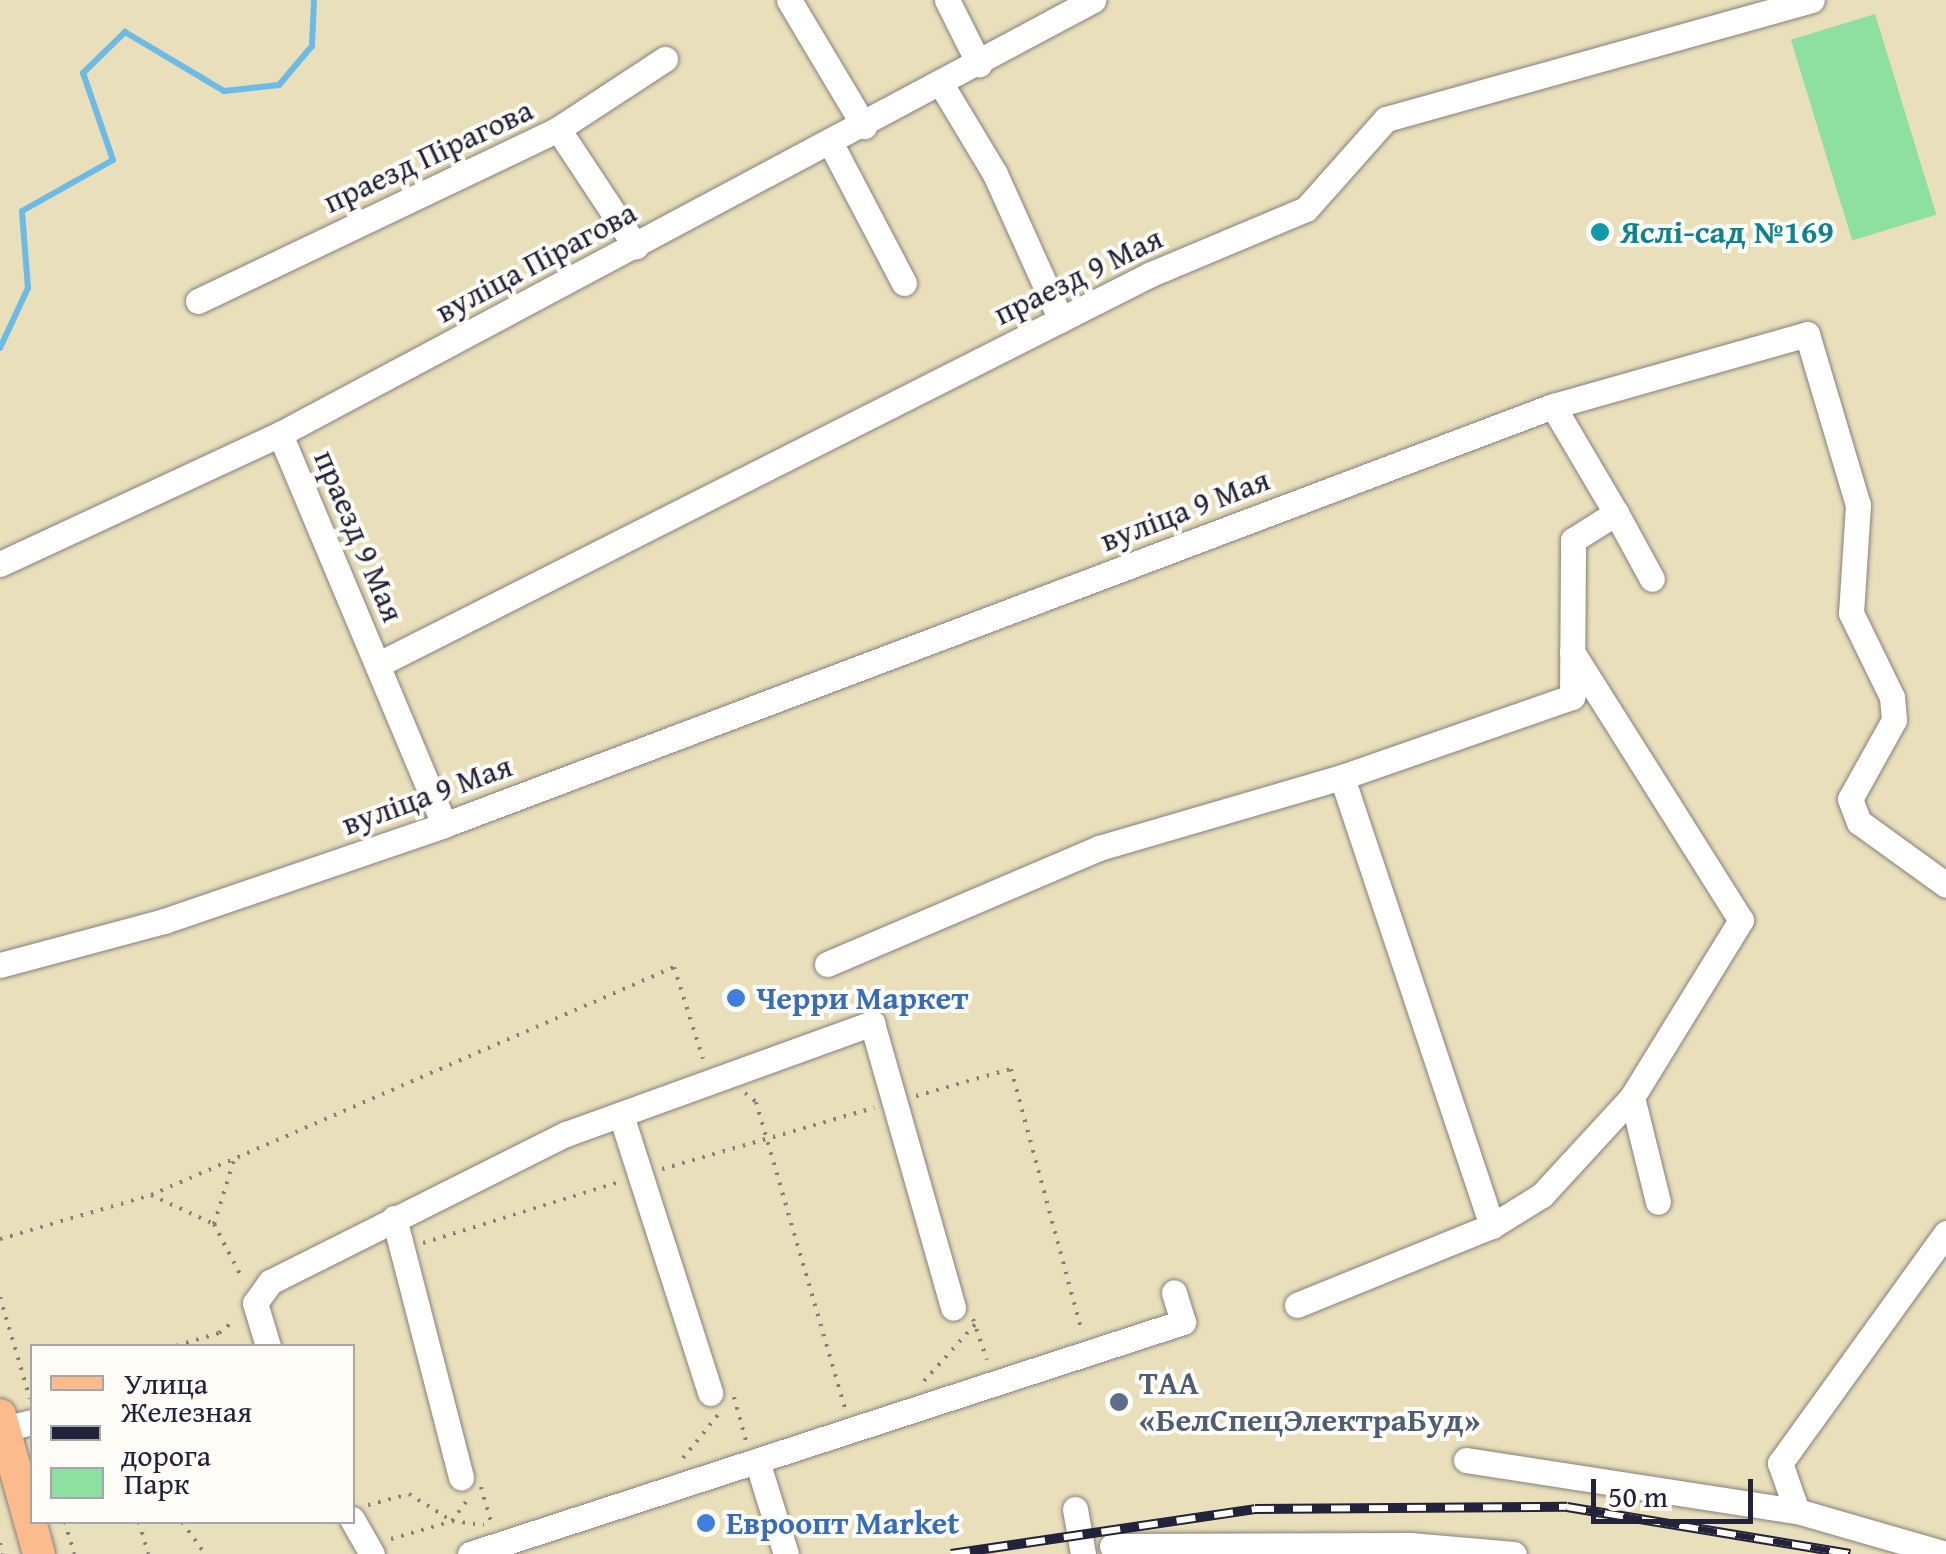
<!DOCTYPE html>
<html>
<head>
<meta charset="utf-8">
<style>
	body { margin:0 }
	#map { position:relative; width:1946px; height:1554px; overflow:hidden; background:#e9dfbb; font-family:"Gentium Book Plus",serif }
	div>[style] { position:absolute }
	.green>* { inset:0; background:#8ee0a1; transform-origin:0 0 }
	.stream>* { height:6px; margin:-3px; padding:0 3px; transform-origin:3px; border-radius:3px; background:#6cbae6 }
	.path>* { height:4px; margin-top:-2px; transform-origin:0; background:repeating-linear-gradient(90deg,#86807b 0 2.5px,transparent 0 10.5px) }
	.roads { filter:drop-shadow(0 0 2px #86807b) drop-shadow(0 0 2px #86807b) }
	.minor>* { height:25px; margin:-12.5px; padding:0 12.5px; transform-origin:12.5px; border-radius:12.5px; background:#fff }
	.major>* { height:32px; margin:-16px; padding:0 16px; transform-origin:16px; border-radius:16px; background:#fbbb8d }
	.rail>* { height:10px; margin-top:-5px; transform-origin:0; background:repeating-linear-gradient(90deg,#fdfcf7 0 19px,#22223b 0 38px); box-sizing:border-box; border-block:2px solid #22223b }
	.dots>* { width:28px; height:28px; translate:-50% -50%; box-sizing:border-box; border:5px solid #fdfcf7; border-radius:50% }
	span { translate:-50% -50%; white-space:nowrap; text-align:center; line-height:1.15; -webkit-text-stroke:8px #fdfcf7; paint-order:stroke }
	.street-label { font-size:32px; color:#22223b }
	.culture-label { font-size:32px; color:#0d838f; font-weight:700 }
	.left { translate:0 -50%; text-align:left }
	.shop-label { font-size:32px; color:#366cbe; font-weight:700 }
	.service-label { font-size:32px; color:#4e5e75; font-weight:700 }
	.legend { position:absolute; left:30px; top:1344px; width:325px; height:180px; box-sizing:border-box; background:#fdfcf7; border:2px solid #a5a5ac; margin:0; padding:12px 18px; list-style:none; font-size:30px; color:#22223b }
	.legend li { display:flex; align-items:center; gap:20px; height:50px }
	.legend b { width:50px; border:2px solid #a5a5ac }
	.scale { position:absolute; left:1591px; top:1479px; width:162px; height:45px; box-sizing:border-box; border:5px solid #22223b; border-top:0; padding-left:12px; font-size:30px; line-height:35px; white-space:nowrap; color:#22223b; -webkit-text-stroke:8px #fdfcf7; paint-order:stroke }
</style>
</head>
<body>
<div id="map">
	<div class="green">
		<i style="left:1875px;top:14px;width:210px;height:88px;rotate:73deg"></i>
	</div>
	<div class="stream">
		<i style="left:0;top:348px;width:66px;rotate:-65deg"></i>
		<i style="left:28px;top:288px;width:77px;rotate:-94.5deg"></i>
		<i style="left:22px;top:211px;width:104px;rotate:-29.3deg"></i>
		<i style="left:113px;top:160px;width:92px;rotate:-109deg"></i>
		<i style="left:83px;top:73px;width:59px;rotate:-44.3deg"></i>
		<i style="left:125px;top:32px;width:115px;rotate:30.8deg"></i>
		<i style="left:224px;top:91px;width:55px;rotate:-6.2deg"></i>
		<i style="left:279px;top:85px;width:51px;rotate:-49.8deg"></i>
		<i style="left:312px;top:46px;width:46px;rotate:-87.5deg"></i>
	</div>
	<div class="path">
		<i style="left:745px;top:1093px;width:14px;rotate:39deg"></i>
		<i style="left:756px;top:1102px;width:319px;rotate:73.8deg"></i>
		<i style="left:916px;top:1096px;width:99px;rotate:-15.9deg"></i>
		<i style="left:1011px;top:1069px;width:269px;rotate:74.9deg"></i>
		<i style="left:662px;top:1169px;width:221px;rotate:-16.1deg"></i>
		<i style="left:151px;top:1195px;width:69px;rotate:24.7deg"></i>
		<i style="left:214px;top:1224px;width:61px;rotate:62.6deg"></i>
		<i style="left:214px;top:1224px;width:70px;rotate:-72.6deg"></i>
		<i style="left:0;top:1239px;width:157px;rotate:-16.2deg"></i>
		<i style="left:151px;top:1195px;width:571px;rotate:-23.55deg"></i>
		<i style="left:674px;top:967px;width:96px;rotate:72.5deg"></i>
		<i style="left:423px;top:1243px;width:205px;rotate:-17.3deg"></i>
		<i style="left:0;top:1297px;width:106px;rotate:73.6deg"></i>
		<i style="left:973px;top:1319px;width:43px;rotate:71.1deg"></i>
		<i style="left:176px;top:1346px;width:45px;rotate:-16.8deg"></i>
		<i style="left:219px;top:1333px;width:21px;rotate:-39deg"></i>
		<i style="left:924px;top:1381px;width:81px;rotate:-48deg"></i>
		<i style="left:734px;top:1397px;width:46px;rotate:74.7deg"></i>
		<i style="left:683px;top:1458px;width:55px;rotate:-50.9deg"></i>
		<i style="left:481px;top:1487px;width:35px;rotate:74deg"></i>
		<i style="left:368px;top:1505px;width:42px;rotate:-15deg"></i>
		<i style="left:409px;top:1494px;width:51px;rotate:32.1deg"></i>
		<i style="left:452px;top:1521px;width:27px;rotate:-54deg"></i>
		<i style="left:65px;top:1522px;width:33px;rotate:74deg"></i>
		<i style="left:139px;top:1522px;width:33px;rotate:74deg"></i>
		<i style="left:182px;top:1522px;width:39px;rotate:54deg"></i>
		<i style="left:391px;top:1539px;width:64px;rotate:-16.4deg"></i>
		<i style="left:452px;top:1521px;width:32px;rotate:7deg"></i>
		<i style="left:0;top:1543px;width:11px;rotate:75deg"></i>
	</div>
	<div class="roads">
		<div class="minor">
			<i style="left:789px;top:0;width:147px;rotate:59.2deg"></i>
			<i style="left:947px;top:0;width:72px;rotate:63.4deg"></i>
			<i style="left:941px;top:84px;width:105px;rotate:59deg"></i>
			<i style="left:995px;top:174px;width:160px;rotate:65.7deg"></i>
			<i style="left:558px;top:129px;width:128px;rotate:-33.2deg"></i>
			<i style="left:831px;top:144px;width:157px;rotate:62.3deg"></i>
			<i style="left:198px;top:301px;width:399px;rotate:-25.5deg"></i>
			<i style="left:558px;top:129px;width:141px;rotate:56.5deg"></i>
			<i style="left:280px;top:434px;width:424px;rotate:67.2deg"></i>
			<i style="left:1616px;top:513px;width:75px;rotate:61.4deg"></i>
			<i style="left:0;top:564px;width:309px;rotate:-24.9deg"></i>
			<i style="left:280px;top:434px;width:922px;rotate:-28.09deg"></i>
			<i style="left:1572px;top:652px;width:317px;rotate:57.8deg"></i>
			<i style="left:1741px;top:920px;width:208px;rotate:121.6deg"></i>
			<i style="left:379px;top:664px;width:863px;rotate:-26.8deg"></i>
			<i style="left:1149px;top:275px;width:170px;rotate:-22.8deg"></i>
			<i style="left:1306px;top:209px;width:120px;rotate:-48.4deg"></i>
			<i style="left:1386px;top:119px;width:442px;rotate:-15.6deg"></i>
			<i style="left:827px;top:964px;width:296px;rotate:-23.1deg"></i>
			<i style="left:1099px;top:848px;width:253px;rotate:-16.3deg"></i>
			<i style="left:1342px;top:777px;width:244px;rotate:-19.2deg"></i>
			<i style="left:1572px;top:697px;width:157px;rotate:-89.6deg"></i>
			<i style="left:1573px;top:540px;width:51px;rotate:-32.1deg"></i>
			<i style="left:1616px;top:513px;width:124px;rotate:-120.5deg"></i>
			<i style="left:0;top:965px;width:170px;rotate:-15deg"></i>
			<i style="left:164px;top:921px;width:296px;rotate:-18.9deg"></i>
			<i style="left:444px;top:825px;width:1186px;rotate:-20.7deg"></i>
			<i style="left:1553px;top:406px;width:264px;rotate:-15.8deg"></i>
			<i style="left:1807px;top:334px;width:178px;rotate:73.4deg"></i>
			<i style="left:1858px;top:505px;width:108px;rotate:93.7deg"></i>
			<i style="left:1851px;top:613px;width:93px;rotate:64deg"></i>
			<i style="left:1892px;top:697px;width:23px;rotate:85deg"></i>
			<i style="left:1894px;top:720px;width:90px;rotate:119.1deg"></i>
			<i style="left:1850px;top:799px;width:25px;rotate:69deg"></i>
			<i style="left:1859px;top:822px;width:107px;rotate:35.9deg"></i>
			<i style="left:621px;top:1115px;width:292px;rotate:72.2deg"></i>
			<i style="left:394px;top:1218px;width:268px;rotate:75.5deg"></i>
			<i style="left:1492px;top:1226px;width:59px;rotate:-31.8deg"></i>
			<i style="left:1542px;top:1195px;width:133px;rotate:-47.4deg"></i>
			<i style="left:1632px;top:1097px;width:108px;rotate:76.1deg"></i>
			<i style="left:1946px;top:1233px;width:284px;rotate:125.8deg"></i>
			<i style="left:1780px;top:1463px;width:51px;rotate:70.5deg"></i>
			<i style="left:1797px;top:1511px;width:155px;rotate:16.1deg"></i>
			<i style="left:1297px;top:1305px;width:210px;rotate:-22.1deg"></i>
			<i style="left:1492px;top:1226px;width:473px;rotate:-108.5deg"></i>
			<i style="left:268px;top:1346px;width:45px;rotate:-106.8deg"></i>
			<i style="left:255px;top:1303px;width:26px;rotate:-54deg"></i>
			<i style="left:270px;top:1282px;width:331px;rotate:-26.6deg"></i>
			<i style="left:566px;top:1134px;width:326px;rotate:-19.9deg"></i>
			<i style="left:872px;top:1023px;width:296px;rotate:74.1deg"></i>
			<i style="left:4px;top:1429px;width:29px;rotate:-14deg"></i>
			<i style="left:1466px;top:1460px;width:335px;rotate:8.8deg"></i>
			<i style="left:757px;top:1461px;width:97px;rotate:72.7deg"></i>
			<i style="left:1075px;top:1509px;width:46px;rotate:79.9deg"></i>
			<i style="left:352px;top:1519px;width:40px;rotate:60.3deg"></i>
			<i style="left:1112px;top:1546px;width:298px;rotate:-0.2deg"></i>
			<i style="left:1410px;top:1545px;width:104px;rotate:4.9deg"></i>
			<i style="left:470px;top:1554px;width:750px;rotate:-18.02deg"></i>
			<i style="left:1183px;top:1322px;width:31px;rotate:-107deg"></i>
		</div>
		<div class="major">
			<i style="left:0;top:1415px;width:144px;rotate:74.3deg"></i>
		</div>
	</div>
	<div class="rail">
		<i style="left:951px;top:1554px;width:307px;rotate:-8.4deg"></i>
		<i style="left:1255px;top:1509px;width:312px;rotate:-0.4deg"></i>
		<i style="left:1567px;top:1507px;width:287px;rotate:9.4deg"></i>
	</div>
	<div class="dots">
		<i style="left:1600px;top:232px;background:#0f9aa8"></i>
		<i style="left:736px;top:998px;background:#3f7fe0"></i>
		<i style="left:1119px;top:1402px;background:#5c6f8a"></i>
		<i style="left:706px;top:1523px;background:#3f7fe0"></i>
	</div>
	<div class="street-label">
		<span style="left:428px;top:156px;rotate:-25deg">праезд Пірагова</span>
		<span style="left:536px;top:262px;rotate:-28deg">вуліца Пірагова</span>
		<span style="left:1078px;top:276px;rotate:-26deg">праезд 9 Мая</span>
		<span style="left:1185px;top:510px;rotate:-21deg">вуліца 9 Мая</span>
		<span style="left:359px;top:536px;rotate:67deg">праезд 9 Мая</span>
		<span style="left:427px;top:795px;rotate:-20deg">вуліца 9 Мая</span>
	</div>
	<div class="culture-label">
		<span class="left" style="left:1620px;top:232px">Яслі-сад №169</span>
	</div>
	<div class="shop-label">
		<span class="left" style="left:756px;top:998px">Черри Маркет</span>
		<span class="left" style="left:726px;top:1523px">Евроопт Market</span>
	</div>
	<div class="service-label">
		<span class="left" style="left:1139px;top:1402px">ТАА<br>«БелСпецЭлектраБуд»</span>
	</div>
	<ul class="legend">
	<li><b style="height:12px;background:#fbbb8d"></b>Улица</li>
	<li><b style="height:12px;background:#22223b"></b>Железная дорога</li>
	<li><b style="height:28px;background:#8ee0a1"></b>Парк</li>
	</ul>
	<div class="scale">50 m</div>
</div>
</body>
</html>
